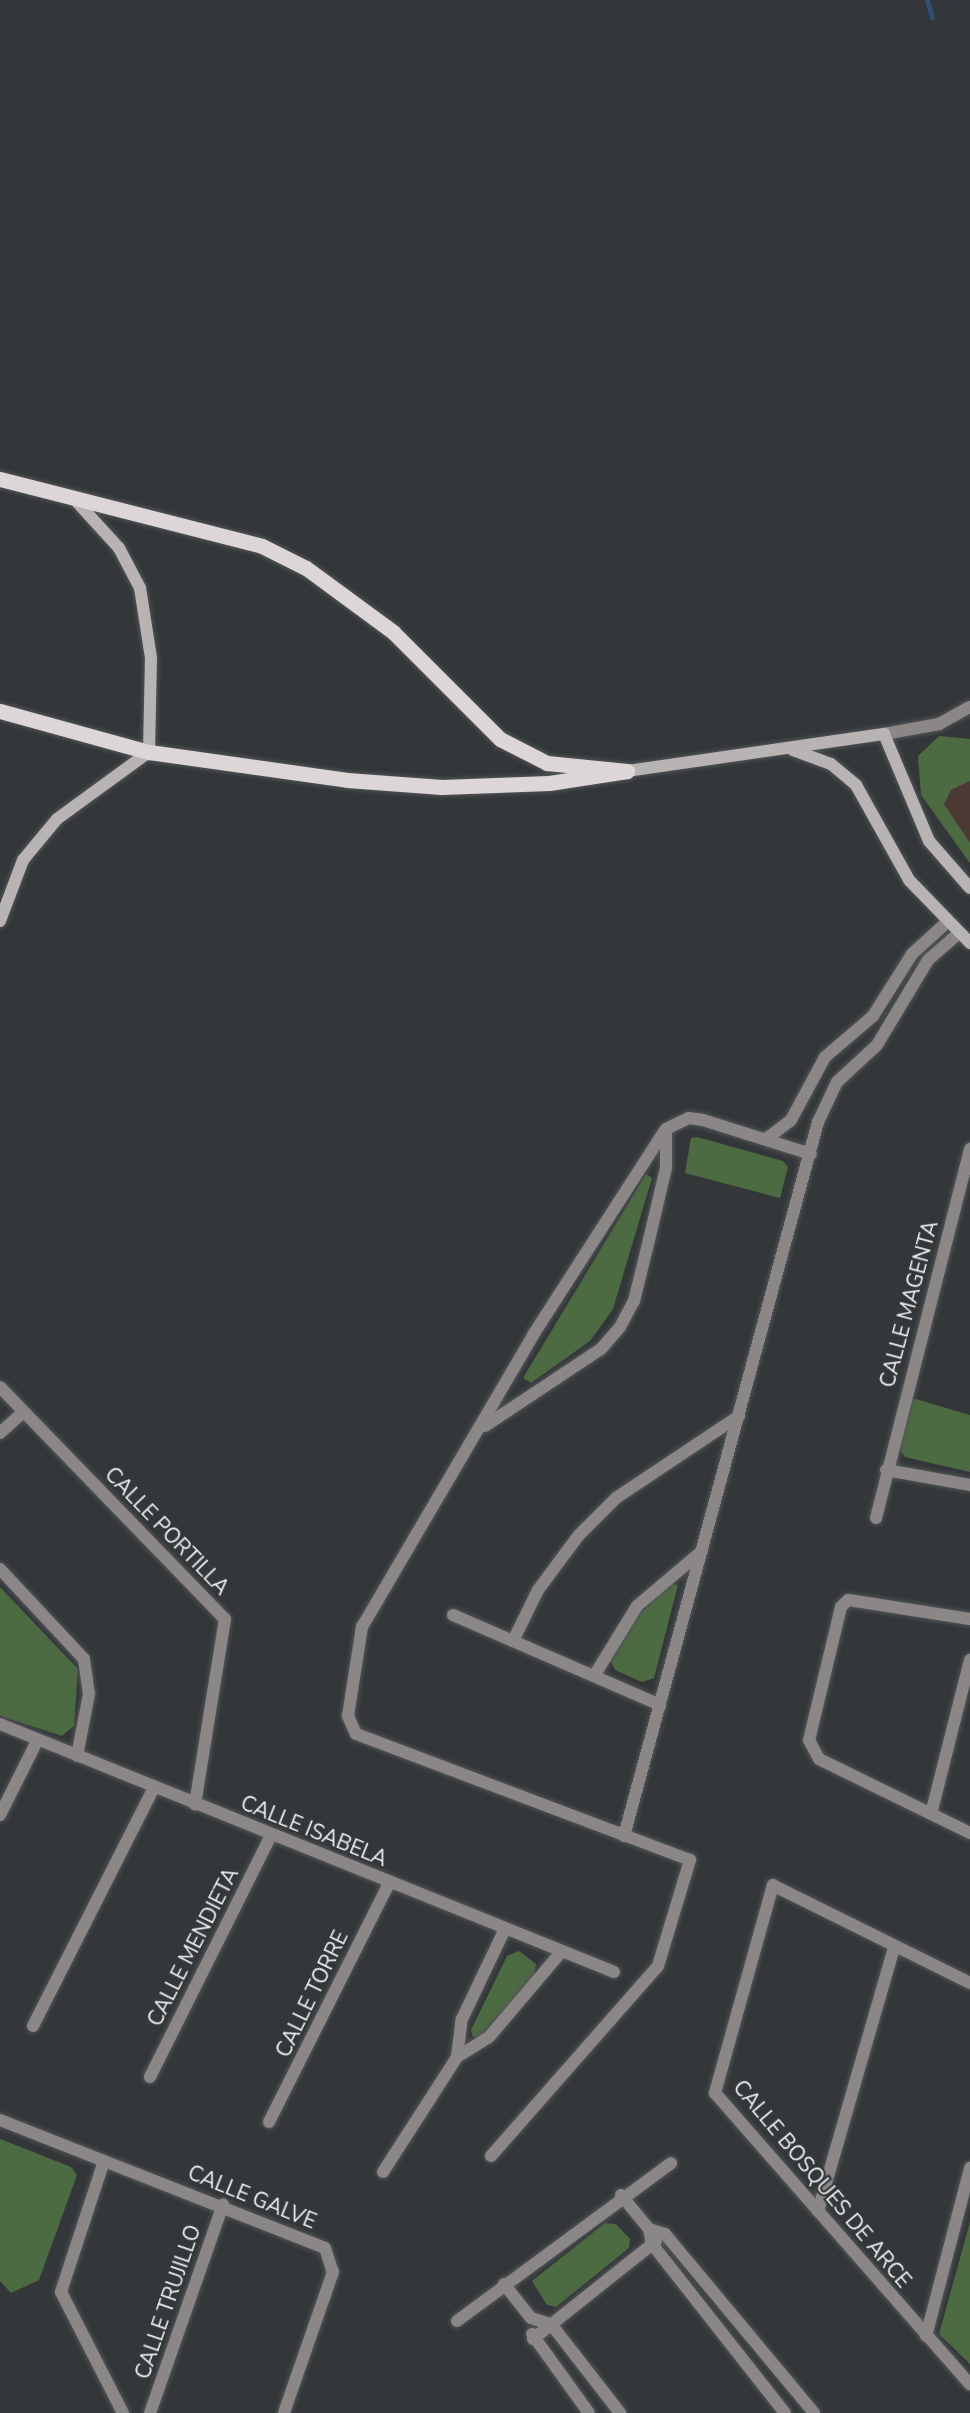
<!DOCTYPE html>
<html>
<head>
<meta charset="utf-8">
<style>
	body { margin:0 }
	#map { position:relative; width:970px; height:2413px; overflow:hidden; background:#34373a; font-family:"Nunito Sans",sans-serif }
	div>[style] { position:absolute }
	.education>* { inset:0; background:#4d3934 }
	.green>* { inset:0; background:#4d6b43 }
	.stream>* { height:5px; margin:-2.5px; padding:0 2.5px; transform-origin:2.5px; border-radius:2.5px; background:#304f73 }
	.roads { filter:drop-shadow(0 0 2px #525557) drop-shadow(0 0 2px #525557) }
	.street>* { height:12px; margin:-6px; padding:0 6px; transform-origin:6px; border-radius:6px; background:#8a8786 }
	.secondary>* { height:12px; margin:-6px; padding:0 6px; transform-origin:6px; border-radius:6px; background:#b8b4b3 }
	.primary>* { height:15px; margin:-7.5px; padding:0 7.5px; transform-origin:7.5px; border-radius:7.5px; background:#dcd7d6 }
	span { translate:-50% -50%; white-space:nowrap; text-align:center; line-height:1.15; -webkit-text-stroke:4.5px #34373a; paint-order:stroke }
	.street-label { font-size:21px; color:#eef1f2 }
</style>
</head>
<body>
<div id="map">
	<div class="education">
		<i style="clip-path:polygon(970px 781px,970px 843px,944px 804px,951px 790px)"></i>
	</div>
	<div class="green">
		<i style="clip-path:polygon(939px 736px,970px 739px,970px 781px,951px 790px,944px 804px,970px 843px,970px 863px,921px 795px,918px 756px)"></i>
		<i style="clip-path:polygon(697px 1137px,783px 1161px,788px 1167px,780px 1198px,685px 1173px,691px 1138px)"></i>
		<i style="clip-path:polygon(646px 1174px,652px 1178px,613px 1309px,590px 1341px,531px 1383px,523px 1378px)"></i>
		<i style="clip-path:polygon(912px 1398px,970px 1415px,970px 1472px,905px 1457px,899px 1449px)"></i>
		<i style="clip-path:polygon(669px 1583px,678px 1585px,654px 1678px,642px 1682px,615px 1670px,611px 1661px,633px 1621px)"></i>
		<i style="clip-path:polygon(0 1587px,78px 1669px,74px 1726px,62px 1736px,0 1716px)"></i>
		<i style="clip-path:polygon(519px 1951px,536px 1964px,534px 1975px,480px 2037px,473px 2037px,471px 2030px,507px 1956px)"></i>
		<i style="clip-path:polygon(0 2139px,71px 2167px,77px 2175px,39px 2280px,11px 2293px,0 2281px)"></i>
		<i style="clip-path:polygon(970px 2222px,970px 2364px,939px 2334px)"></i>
		<i style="clip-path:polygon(605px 2223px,616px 2224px,630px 2239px,629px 2248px,556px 2307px,547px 2305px,532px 2281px)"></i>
	</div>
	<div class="stream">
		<i style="left:927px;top:0;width:18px;rotate:74deg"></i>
	</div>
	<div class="roads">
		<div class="street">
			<i style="left:884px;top:734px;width:56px;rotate:-10.3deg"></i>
			<i style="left:939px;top:724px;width:35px;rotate:-29deg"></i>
			<i style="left:766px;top:1139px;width:31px;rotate:-37deg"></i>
			<i style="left:791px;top:1120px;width:72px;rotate:-61.6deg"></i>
			<i style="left:825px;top:1057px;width:63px;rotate:-40.5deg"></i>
			<i style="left:873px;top:1016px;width:73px;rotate:-57.8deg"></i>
			<i style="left:912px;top:954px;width:46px;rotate:-42.4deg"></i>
			<i style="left:0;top:1387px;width:323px;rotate:45.9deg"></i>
			<i style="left:225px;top:1619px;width:188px;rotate:99.2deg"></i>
			<i style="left:485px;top:1426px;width:139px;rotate:-33.6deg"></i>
			<i style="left:601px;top:1349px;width:29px;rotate:-49deg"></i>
			<i style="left:620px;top:1327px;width:30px;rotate:-62deg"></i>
			<i style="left:634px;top:1301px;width:63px;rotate:-76.2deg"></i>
			<i style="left:649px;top:1240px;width:74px;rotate:-76.7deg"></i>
			<i style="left:666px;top:1168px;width:38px;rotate:-90deg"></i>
			<i style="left:0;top:1433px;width:31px;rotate:-42deg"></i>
			<i style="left:886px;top:1470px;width:85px;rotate:10.1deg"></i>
			<i style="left:876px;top:1518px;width:381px;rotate:-75.7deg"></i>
			<i style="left:0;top:1569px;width:123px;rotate:47deg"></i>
			<i style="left:84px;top:1659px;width:35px;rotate:82deg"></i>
			<i style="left:89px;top:1694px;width:63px;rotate:101deg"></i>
			<i style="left:453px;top:1615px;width:226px;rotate:23.5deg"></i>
			<i style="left:970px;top:1619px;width:123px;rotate:-171.1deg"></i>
			<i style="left:848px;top:1600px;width:10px;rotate:135deg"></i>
			<i style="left:841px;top:1607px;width:137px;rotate:103.5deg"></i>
			<i style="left:809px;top:1740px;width:21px;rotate:62deg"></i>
			<i style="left:819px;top:1759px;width:168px;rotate:26.1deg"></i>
			<i style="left:513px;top:1641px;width:57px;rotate:-63.9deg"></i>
			<i style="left:538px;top:1590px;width:69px;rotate:-53.3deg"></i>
			<i style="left:579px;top:1535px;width:52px;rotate:-45deg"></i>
			<i style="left:616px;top:1498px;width:148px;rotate:-33.7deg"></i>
			<i style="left:594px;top:1676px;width:82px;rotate:-58.4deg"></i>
			<i style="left:637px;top:1606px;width:85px;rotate:-40.2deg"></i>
			<i style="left:0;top:1724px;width:662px;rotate:21.99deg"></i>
			<i style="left:931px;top:1814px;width:159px;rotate:-75.8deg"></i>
			<i style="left:0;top:1815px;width:83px;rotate:-63.4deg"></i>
			<i style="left:624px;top:1836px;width:740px;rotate:-74.8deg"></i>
			<i style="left:818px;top:1122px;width:44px;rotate:-64.6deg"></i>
			<i style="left:837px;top:1082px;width:54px;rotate:-42.8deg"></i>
			<i style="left:877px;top:1045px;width:99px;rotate:-59deg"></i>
			<i style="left:928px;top:960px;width:40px;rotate:-41deg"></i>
			<i style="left:970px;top:1983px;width:220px;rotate:-153.6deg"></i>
			<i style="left:773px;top:1885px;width:216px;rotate:105.6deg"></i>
			<i style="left:715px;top:2093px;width:387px;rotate:48.8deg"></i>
			<i style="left:33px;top:2026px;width:266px;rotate:-63.1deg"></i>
			<i style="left:457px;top:2057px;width:38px;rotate:-32deg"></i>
			<i style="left:489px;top:2037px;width:111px;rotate:-49.7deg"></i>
			<i style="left:150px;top:2077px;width:271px;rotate:-63.4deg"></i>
			<i style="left:0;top:2120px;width:349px;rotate:21.5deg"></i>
			<i style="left:325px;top:2248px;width:25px;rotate:72deg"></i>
			<i style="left:333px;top:2272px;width:149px;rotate:109.2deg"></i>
			<i style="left:269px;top:2122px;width:267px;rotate:-63.3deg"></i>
			<i style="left:491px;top:2156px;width:253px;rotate:-48.7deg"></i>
			<i style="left:658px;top:1966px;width:111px;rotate:-73.2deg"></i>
			<i style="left:690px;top:1860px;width:357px;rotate:-159.3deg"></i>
			<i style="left:356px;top:1734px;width:20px;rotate:-114deg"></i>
			<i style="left:348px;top:1716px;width:90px;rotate:-81.1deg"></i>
			<i style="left:362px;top:1627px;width:338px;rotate:-59.6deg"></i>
			<i style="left:533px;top:1335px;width:245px;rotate:-57.2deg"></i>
			<i style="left:666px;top:1129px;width:25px;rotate:-26deg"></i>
			<i style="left:689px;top:1118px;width:14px;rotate:8deg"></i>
			<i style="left:703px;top:1120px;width:113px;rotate:17.5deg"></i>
			<i style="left:104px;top:2161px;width:138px;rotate:108.2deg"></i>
			<i style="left:61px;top:2292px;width:136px;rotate:62.9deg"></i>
			<i style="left:383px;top:2172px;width:137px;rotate:-57.2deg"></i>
			<i style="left:457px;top:2057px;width:38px;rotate:-83deg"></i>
			<i style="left:462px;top:2019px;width:100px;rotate:-64.5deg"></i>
			<i style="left:621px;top:2195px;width:44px;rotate:50.5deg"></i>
			<i style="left:649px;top:2229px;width:15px;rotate:79deg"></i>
			<i style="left:652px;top:2244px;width:215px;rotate:51.8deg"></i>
			<i style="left:818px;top:2211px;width:274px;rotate:-73.9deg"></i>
			<i style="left:649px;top:2229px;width:17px;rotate:17deg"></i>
			<i style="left:665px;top:2234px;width:233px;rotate:50.2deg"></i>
			<i style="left:504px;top:2284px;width:43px;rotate:51.5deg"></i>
			<i style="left:531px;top:2318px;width:21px;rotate:17deg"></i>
			<i style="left:551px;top:2324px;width:113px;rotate:52.2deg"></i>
			<i style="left:457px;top:2321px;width:266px;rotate:-36.4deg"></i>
			<i style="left:532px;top:2334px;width:97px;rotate:54.2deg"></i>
			<i style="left:926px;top:2336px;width:174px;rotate:-75.3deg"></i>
			<i style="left:533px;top:2339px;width:157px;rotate:-38.5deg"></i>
			<i style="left:150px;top:2413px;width:221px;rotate:-70.7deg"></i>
		</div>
		<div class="secondary">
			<i style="left:793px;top:750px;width:40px;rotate:20.2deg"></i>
			<i style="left:831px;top:764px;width:33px;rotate:40deg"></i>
			<i style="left:856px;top:785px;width:109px;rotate:60.8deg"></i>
			<i style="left:909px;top:880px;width:88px;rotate:45.9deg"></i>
			<i style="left:627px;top:771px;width:260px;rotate:-8.2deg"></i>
			<i style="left:884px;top:734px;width:116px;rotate:67.2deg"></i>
			<i style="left:929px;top:841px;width:62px;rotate:48.9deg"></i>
			<i style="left:0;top:921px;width:65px;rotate:-69.3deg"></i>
			<i style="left:23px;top:860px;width:53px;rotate:-50.3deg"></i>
			<i style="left:57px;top:819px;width:114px;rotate:-36.1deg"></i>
			<i style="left:149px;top:752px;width:94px;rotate:-88.8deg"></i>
			<i style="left:151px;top:658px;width:71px;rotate:-98.9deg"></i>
			<i style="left:140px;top:588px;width:45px;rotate:-117.7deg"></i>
			<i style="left:119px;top:548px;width:62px;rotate:-132.4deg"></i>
		</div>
		<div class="primary">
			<i style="left:0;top:479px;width:270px;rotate:14.3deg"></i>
			<i style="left:262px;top:546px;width:49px;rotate:26.6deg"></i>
			<i style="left:306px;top:568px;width:108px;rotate:36.3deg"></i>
			<i style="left:393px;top:632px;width:151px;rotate:45deg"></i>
			<i style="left:500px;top:739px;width:53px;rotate:27.1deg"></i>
			<i style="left:547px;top:763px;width:80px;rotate:5.7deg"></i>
			<i style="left:0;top:711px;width:155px;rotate:15.4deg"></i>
			<i style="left:149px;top:752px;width:200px;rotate:8deg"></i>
			<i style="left:347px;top:780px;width:95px;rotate:4.2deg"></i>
			<i style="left:442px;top:787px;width:107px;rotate:-2.1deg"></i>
			<i style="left:549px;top:783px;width:79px;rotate:-8.7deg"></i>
		</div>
	</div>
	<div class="street-label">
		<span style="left:909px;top:1304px;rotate:-75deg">CALLE MAGENTA</span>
		<span style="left:167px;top:1531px;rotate:46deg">CALLE PORTILLA</span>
		<span style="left:314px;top:1831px;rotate:22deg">CALLE ISABELA</span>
		<span style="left:193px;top:1947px;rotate:-63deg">CALLE MENDIETA</span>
		<span style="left:312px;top:1994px;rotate:-64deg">CALLE TORRE</span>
		<span style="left:822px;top:2184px;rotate:50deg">CALLE BOSQUES DE ARCE</span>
		<span style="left:252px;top:2197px;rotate:22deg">CALLE GALVE</span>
		<span style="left:168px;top:2302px;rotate:-71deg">CALLE TRUJILLO</span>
	</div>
</div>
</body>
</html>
